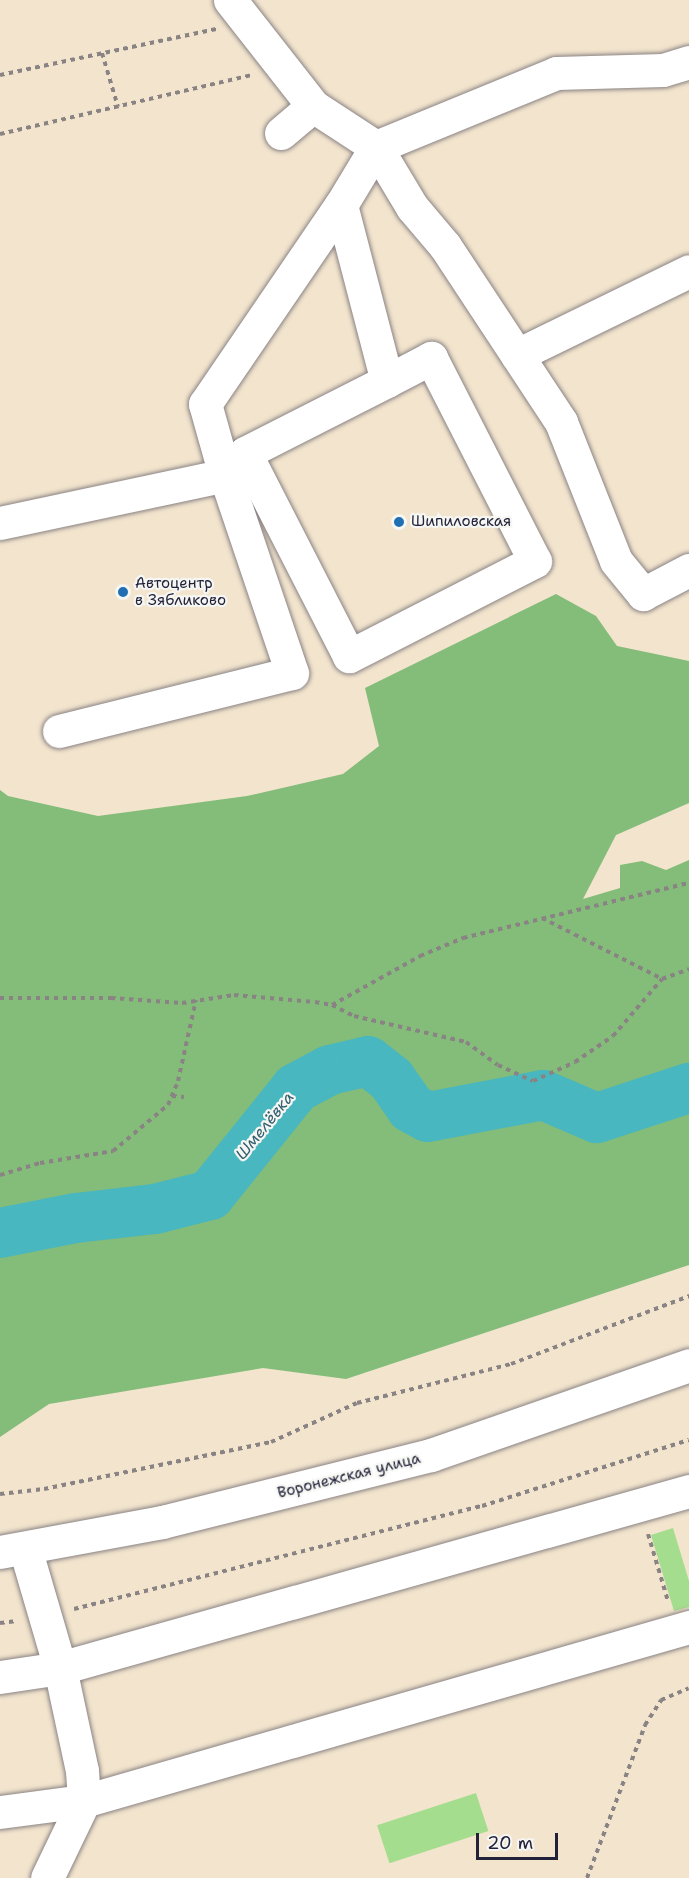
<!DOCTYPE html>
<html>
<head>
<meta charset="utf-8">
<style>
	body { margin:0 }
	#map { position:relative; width:689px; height:1878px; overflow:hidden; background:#f2e4cd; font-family:"Shantell Sans",sans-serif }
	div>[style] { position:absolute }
	.green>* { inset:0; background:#a5dd8e; transform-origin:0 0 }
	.forest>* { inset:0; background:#84bc79 }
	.river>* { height:50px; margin:-25px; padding:0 25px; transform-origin:25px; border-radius:25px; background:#48b7bf }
	.path>* { height:4px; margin-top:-2px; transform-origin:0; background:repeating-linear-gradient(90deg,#8a8384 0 4.5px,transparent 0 9px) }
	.roads { filter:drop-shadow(0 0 2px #8a8384) drop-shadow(0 0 2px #8a8384) }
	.minor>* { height:33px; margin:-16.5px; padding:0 16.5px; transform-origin:16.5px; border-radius:16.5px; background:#fff }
	.dots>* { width:16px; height:16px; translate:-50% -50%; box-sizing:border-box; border:3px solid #f6f6f2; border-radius:50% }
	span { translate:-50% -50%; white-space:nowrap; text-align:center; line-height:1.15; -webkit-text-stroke:4.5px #f6f6f2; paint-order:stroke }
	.poi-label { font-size:15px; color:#22223b }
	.left { translate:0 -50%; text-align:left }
	.street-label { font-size:15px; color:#22223b }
	.water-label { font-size:16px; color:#315e70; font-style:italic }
	.scale { position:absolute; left:476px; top:1833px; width:82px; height:27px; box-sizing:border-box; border:3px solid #22223b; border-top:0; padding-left:8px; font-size:18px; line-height:21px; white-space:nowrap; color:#22223b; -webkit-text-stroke:4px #f6f6f2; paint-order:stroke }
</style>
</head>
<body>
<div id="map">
	<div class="green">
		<i style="clip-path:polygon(673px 1528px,689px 1581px,689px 1607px,674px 1611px,651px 1535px)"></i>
		<i style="left:476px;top:1793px;width:40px;height:104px;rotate:72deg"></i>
	</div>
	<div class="forest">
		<i style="clip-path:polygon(556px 594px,596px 616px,617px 646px,689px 661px,689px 803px,616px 835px,583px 899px,620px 888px,620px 865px,642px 861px,666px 870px,689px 860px,689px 1265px,346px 1379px,263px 1368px,49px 1404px,0 1437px,0 790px,8px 796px,98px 816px,247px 796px,343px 774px,379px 746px,365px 688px)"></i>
	</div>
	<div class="river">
		<i style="left:0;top:1233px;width:77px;rotate:-11.2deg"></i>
		<i style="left:76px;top:1218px;width:80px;rotate:-6.5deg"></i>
		<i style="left:155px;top:1209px;width:57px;rotate:-14.3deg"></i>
		<i style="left:210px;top:1195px;width:137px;rotate:-51.2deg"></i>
		<i style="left:296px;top:1088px;width:38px;rotate:-28deg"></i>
		<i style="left:330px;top:1070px;width:39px;rotate:-13deg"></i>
		<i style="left:368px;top:1061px;width:29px;rotate:38deg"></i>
		<i style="left:391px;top:1079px;width:35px;rotate:55deg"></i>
		<i style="left:411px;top:1108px;width:19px;rotate:28deg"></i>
		<i style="left:428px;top:1117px;width:117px;rotate:-10.8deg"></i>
		<i style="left:543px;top:1095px;width:59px;rotate:23.1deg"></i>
		<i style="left:597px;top:1118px;width:97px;rotate:-18.1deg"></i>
	</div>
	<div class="path">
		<i style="left:102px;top:53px;width:56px;rotate:73.5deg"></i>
		<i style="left:0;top:75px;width:221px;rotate:-12deg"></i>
		<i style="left:0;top:134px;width:258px;rotate:-13.2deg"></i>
		<i style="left:542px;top:918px;width:135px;rotate:26.9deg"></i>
		<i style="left:0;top:998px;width:111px"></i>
		<i style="left:111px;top:998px;width:71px;rotate:4deg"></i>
		<i style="left:182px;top:1003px;width:53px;rotate:-8.7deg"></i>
		<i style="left:234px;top:995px;width:81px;rotate:4.9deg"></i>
		<i style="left:315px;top:1002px;width:17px;rotate:10deg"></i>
		<i style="left:332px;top:1005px;width:25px;rotate:27deg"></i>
		<i style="left:354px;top:1016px;width:115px;rotate:13.1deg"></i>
		<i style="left:466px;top:1042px;width:39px;rotate:36deg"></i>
		<i style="left:498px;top:1065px;width:38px;rotate:25deg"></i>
		<i style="left:533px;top:1081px;width:46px;rotate:-24.3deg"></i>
		<i style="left:575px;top:1062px;width:46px;rotate:-34.4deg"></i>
		<i style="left:613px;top:1036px;width:75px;rotate:-49.3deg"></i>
		<i style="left:662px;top:979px;width:29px;rotate:-20deg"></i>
		<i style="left:332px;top:1005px;width:101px;rotate:-29.1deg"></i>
		<i style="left:420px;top:956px;width:47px;rotate:-22.7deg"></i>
		<i style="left:463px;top:938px;width:233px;rotate:-13.7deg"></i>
		<i style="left:172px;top:1096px;width:12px;rotate:5deg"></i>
		<i style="left:0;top:1175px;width:42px;rotate:-16.7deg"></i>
		<i style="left:40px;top:1163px;width:74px;rotate:-9.3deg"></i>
		<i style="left:113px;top:1151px;width:72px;rotate:-39.9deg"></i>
		<i style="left:168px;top:1105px;width:26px;rotate:-67deg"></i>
		<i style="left:178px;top:1081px;width:83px;rotate:-77.5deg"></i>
		<i style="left:0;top:1494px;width:44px;rotate:-6.5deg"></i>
		<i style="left:44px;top:1489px;width:232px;rotate:-11.7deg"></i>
		<i style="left:271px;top:1442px;width:94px;rotate:-24.4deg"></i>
		<i style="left:357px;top:1403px;width:159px;rotate:-14.2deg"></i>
		<i style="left:511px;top:1364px;width:191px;rotate:-20.9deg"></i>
		<i style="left:648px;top:1534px;width:70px;rotate:73.4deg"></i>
		<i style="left:74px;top:1609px;width:421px;rotate:-14.2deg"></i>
		<i style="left:482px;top:1506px;width:217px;rotate:-17.7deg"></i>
		<i style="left:0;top:1623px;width:17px;rotate:-7deg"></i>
		<i style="left:587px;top:1878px;width:164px;rotate:-69.2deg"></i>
		<i style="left:645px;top:1725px;width:30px;rotate:-57deg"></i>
		<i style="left:661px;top:1700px;width:30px;rotate:-23deg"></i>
	</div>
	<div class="roads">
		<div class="minor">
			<i style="left:230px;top:0;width:135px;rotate:51.9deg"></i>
			<i style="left:313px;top:106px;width:75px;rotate:33.1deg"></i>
			<i style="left:376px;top:147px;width:70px;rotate:59deg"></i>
			<i style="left:412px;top:207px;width:51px;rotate:49.8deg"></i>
			<i style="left:445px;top:246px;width:211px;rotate:56.6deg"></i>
			<i style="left:561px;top:422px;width:149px;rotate:68.4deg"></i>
			<i style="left:616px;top:561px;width:43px;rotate:50.7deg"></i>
			<i style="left:643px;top:594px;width:52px;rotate:-27.6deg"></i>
			<i style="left:281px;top:133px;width:42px;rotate:-40.2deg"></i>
			<i style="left:341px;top:205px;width:182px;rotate:75.4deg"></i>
			<i style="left:387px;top:381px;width:50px;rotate:-27.6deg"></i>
			<i style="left:431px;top:358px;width:228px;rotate:62.9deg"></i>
			<i style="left:535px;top:561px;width:209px;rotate:152.9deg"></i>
			<i style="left:349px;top:656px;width:228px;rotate:-117.1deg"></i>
			<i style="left:245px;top:453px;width:159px;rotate:-26.9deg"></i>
			<i style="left:517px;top:355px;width:191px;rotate:-26deg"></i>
			<i style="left:0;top:523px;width:230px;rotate:-12deg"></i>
			<i style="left:225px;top:475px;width:74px;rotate:-105.7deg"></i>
			<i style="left:205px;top:404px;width:241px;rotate:-55.7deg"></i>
			<i style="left:341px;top:205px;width:68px;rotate:-58.9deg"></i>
			<i style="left:376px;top:147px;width:195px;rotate:-22.3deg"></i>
			<i style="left:556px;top:73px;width:107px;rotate:-1.6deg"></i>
			<i style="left:663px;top:70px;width:27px;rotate:-17deg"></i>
			<i style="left:59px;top:731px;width:240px;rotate:-14deg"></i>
			<i style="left:292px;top:673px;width:209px;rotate:-108.7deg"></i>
			<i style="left:25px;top:1548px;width:125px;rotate:73.7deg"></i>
			<i style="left:60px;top:1668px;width:105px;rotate:77.9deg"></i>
			<i style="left:82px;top:1771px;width:30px;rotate:86deg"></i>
			<i style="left:84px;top:1801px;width:85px;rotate:115.7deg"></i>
			<i style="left:0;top:1552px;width:165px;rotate:-10.5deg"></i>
			<i style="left:162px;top:1522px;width:277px;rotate:-14deg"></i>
			<i style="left:431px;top:1455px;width:273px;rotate:-19.2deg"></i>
			<i style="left:0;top:1677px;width:61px;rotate:-8.5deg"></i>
			<i style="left:60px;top:1668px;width:653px;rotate:-15.72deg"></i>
			<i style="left:0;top:1812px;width:85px;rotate:-7.5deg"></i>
			<i style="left:84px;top:1801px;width:630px;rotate:-16.05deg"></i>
		</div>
	</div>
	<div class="dots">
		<i style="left:399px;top:522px;background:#1f6fb2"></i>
		<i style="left:123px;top:592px;background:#1f6fb2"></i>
	</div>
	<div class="poi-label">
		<span class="left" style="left:411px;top:522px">Шипиловская</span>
		<span class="left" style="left:135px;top:592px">Автоцентр<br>в Зябликово</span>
	</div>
	<div class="street-label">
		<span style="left:349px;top:1476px;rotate:-14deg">Воронежская улица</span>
	</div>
	<div class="water-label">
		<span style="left:265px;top:1126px;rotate:-51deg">Шмелёвка</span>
	</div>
	<div class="scale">20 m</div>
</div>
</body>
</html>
